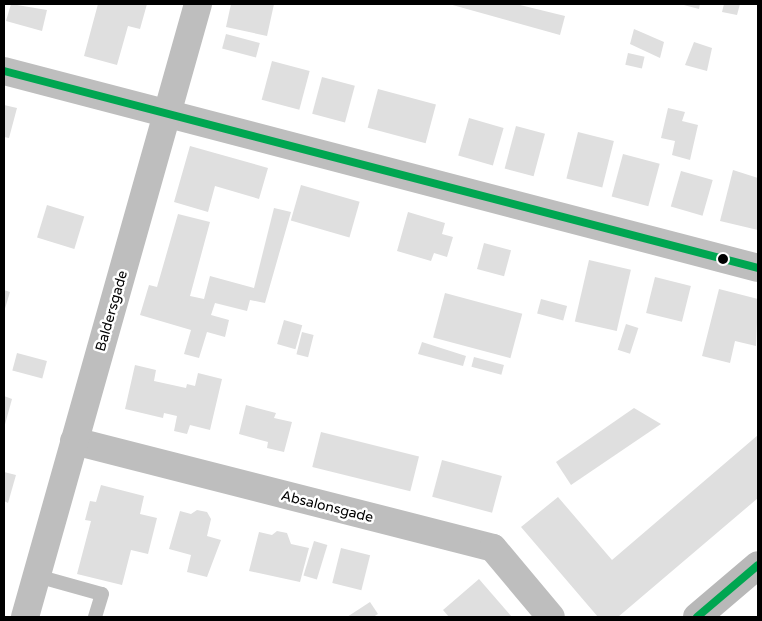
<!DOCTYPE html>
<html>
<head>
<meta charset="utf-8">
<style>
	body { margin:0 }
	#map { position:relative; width:762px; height:621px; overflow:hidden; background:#fff; font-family:"Varela Round",sans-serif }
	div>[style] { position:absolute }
	.building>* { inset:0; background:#dfdfdf; transform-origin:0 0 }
	.lane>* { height:14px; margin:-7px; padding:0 7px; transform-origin:7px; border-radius:7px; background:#bebebe }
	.street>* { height:28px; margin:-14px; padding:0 14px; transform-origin:14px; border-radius:14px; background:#bebebe }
	.secondary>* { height:28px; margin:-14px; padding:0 14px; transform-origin:14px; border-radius:14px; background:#b8b8b8 }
	.bus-1>* { height:8px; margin:-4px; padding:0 4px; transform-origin:4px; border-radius:4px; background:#00a651 }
	.dots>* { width:14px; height:14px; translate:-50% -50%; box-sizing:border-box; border:2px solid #fff; border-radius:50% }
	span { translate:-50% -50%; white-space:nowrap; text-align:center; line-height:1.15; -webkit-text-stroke:5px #fff; paint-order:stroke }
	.street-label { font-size:14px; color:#000 }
	.frame { position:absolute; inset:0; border:5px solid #000; pointer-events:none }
</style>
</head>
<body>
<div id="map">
	<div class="building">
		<i style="clip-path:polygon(11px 4px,47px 10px,42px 31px,6px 21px)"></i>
		<i style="clip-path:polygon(98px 4px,147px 4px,140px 29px,128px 26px,117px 65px,84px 56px)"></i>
		<i style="clip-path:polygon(231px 4px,274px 4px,267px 36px,226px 27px)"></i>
		<i style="clip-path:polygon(449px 4px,516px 4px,565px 16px,560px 35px)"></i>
		<i style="clip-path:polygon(680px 4px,700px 4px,699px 9px)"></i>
		<i style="clip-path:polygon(724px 4px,740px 4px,737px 15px,722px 12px)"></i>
		<i style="clip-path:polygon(634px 29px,664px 42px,660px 58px,630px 44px)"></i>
		<i style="left:226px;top:34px;width:35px;height:15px;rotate:15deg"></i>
		<i style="clip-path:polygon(694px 42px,712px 48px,707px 71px,685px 65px)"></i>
		<i style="left:628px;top:53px;width:17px;height:12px;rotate:13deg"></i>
		<i style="left:272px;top:61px;width:39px;height:40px;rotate:15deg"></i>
		<i style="left:322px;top:77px;width:34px;height:38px;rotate:15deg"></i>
		<i style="left:378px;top:89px;width:60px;height:40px;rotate:15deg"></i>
		<i style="clip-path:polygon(4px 105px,17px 108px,9px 138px,4px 137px)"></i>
		<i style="clip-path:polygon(668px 108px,685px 112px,682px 121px,698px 125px,690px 160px,672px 155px,675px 141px,661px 138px)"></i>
		<i style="left:469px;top:118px;width:36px;height:39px;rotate:16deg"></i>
		<i style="left:516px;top:126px;width:30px;height:44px;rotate:15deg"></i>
		<i style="left:578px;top:132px;width:37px;height:48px;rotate:14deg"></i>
		<i style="clip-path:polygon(190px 146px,268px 168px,259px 199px,215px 186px,208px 212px,174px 202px)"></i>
		<i style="left:623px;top:154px;width:38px;height:44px;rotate:15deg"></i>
		<i style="clip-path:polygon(733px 170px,758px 178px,758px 230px,720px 221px)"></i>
		<i style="left:681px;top:171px;width:33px;height:37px;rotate:16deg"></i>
		<i style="left:301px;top:185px;width:61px;height:37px;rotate:16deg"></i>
		<i style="left:47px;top:205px;width:39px;height:34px;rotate:17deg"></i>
		<i style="clip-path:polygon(274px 208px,291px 212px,265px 303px,250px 300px,247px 311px,215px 303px,211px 315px,229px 320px,225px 337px,207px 332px,199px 358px,184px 354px,191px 330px,140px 315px,149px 285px,157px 287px,178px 214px,210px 222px,190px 296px,204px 299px,210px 276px,254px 288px)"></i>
		<i style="clip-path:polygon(408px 212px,445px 223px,442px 234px,453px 237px,447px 257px,434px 253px,431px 261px,397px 251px)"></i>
		<i style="left:484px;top:243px;width:28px;height:27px;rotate:15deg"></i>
		<i style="left:589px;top:260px;width:43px;height:63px;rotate:13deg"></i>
		<i style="left:655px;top:277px;width:37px;height:37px;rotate:14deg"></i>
		<i style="clip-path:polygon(719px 289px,758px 299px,756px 346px,735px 341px,730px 363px,702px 356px)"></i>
		<i style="clip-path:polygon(4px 290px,10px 292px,4px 312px)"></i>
		<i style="left:445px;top:293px;width:80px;height:46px;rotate:15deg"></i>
		<i style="left:541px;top:299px;width:27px;height:15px;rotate:15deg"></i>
		<i style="left:284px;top:320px;width:19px;height:25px;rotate:16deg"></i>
		<i style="left:626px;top:324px;width:13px;height:27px;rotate:18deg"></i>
		<i style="left:302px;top:332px;width:12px;height:23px;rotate:14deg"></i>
		<i style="clip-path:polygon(422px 342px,466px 356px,463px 366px,418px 354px)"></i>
		<i style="left:17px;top:353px;width:31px;height:18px;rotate:15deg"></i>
		<i style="left:474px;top:357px;width:31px;height:10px;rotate:15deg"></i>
		<i style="clip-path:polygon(135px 365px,156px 370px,154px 381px,186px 388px,187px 384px,195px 386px,198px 373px,222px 379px,210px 430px,190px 425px,187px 434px,174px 431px,177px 416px,164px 413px,163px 418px,125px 409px)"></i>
		<i style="clip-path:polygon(4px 396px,12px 399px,4px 428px)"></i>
		<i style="clip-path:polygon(246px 405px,276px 413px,274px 418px,292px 422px,284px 452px,267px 448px,268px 442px,239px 434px)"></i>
		<i style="clip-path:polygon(634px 408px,661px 424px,571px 485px,556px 462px)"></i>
		<i style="left:321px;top:432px;width:101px;height:36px;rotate:14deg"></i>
		<i style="clip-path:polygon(758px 435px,758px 498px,618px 617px,598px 617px,521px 527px,558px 497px,612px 560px)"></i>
		<i style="left:442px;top:460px;width:62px;height:38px;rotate:15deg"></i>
		<i style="clip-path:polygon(4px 472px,16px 475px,8px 503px,4px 501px)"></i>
		<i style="clip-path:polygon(101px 485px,144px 496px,140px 514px,157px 518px,148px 554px,131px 550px,122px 585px,77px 574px,91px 521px,85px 520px,90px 501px,96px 502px)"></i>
		<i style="clip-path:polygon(197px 510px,207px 512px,211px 519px,207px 536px,221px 540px,207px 577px,187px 572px,191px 555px,169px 549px,180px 511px,191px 514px)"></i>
		<i style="clip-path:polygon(277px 531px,287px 533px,291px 544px,309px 548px,300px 582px,249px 571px,259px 532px,272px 535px)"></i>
		<i style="left:314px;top:541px;width:14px;height:36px;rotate:17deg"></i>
		<i style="left:341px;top:548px;width:30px;height:36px;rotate:14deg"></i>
		<i style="clip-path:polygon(479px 579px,512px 617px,449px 617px,443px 610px)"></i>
		<i style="clip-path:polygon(370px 602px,378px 614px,373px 617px,347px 617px)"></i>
	</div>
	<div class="lane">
		<i style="left:37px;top:576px;width:67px;rotate:15.5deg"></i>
		<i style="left:102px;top:594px;width:24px;rotate:107deg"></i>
	</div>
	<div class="street">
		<i style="left:4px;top:71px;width:779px;rotate:14.64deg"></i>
		<i style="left:74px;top:441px;width:432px;rotate:14.3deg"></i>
		<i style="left:493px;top:548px;width:90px;rotate:50deg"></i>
		<i style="left:25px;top:617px;width:637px;rotate:-74.24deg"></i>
	</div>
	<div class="secondary">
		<i style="left:697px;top:617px;width:80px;rotate:-40.4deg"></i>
	</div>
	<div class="bus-1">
		<i style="left:4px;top:71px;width:779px;rotate:14.64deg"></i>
		<i style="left:697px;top:617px;width:80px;rotate:-40.4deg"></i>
	</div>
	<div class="dots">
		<i style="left:723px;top:259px;background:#000"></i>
	</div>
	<div class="street-label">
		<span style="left:112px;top:311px;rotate:-74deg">Baldersgade</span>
		<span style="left:327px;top:507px;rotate:14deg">Absalonsgade</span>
	</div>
	<div class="frame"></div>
</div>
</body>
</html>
